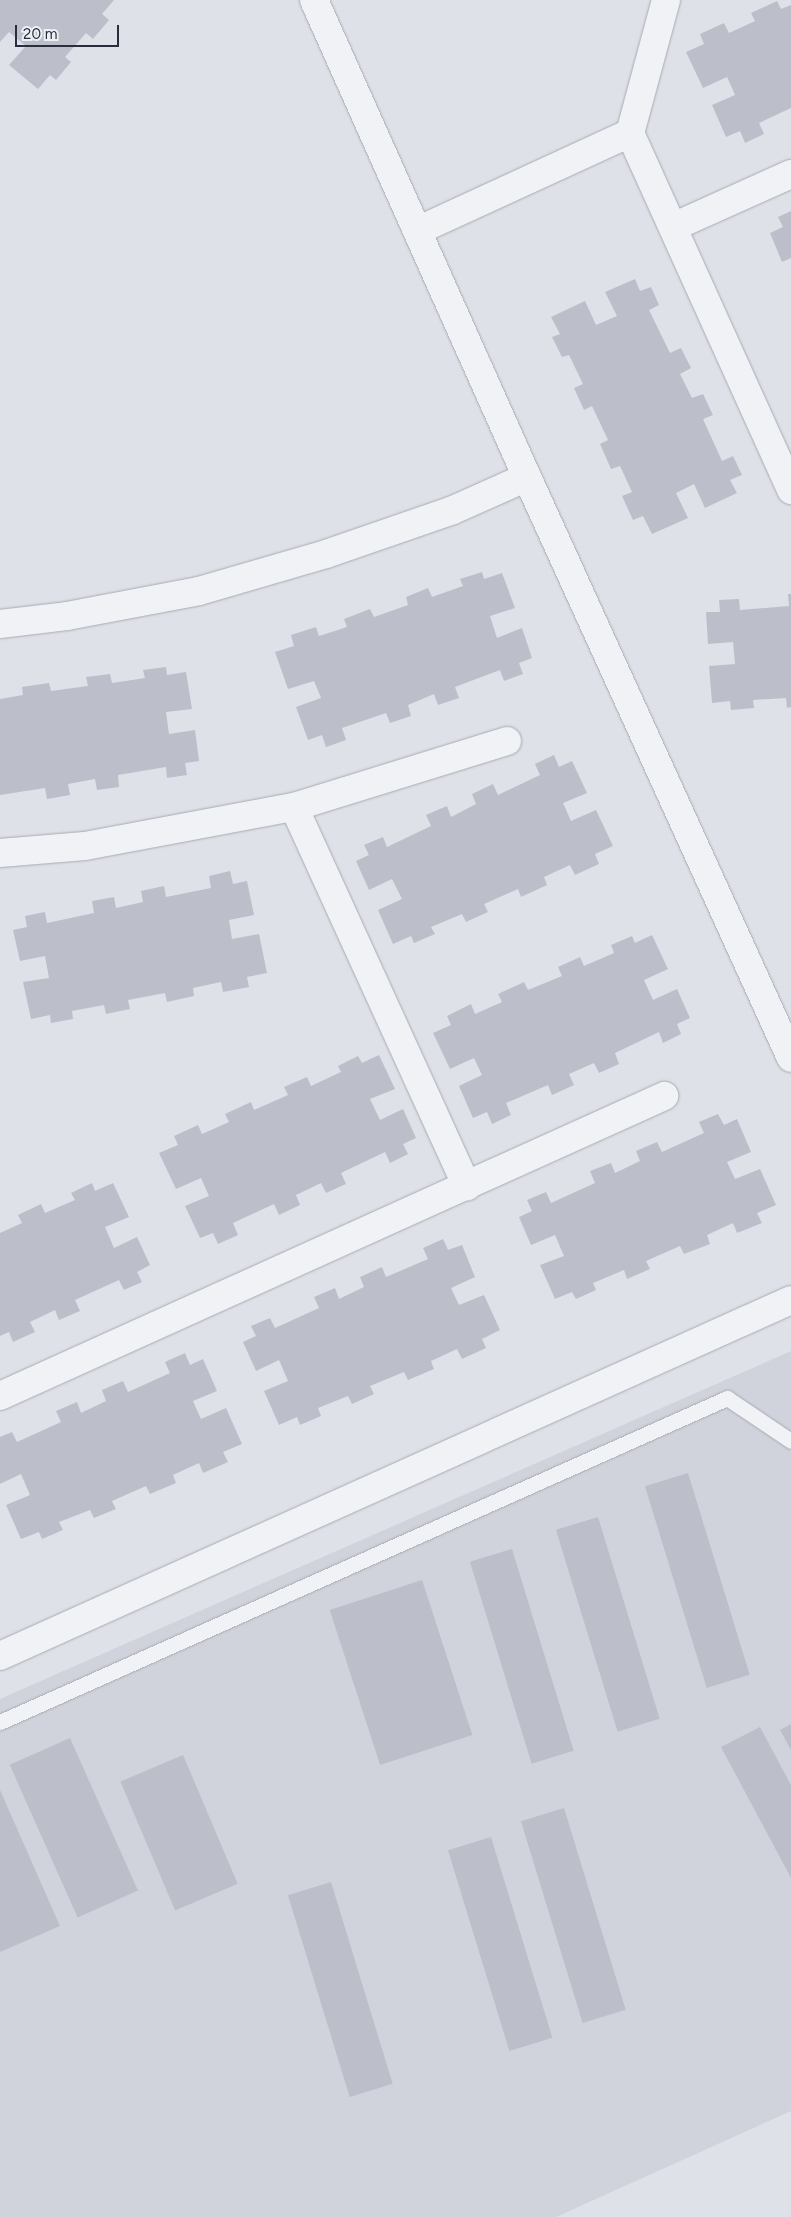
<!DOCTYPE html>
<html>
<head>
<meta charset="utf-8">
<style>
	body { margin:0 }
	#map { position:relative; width:791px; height:2217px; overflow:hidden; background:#dee1e7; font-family:Figtree,sans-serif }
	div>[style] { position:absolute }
	.built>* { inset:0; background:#d0d3db }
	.building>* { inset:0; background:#bcbfc9; transform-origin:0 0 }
	.roads { filter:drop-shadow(0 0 1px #a7abb4) drop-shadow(0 0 1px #a7abb4) }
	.service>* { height:15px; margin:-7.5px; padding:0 7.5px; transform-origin:7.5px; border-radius:7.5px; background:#f1f2f5 }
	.minor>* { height:28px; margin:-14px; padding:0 14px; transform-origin:14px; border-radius:14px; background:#f1f2f5 }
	span { translate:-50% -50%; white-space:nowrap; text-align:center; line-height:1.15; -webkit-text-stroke:4px #edf0f4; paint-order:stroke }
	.scale { position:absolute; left:15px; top:25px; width:104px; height:22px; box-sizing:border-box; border:2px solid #282e3c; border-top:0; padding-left:6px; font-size:15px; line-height:18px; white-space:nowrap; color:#282e3c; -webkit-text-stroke:4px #edf0f4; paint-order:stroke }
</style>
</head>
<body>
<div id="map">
	<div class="built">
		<i style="clip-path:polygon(791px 1351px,791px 2111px,556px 2217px,0 2217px,0 1699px)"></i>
	</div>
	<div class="building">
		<i style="clip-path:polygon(0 0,114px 0,102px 14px,109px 20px,93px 39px,86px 33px,65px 57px,71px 62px,56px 80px,50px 75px,38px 89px,9px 65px,26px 46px,9px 32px,0 42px)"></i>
		<i style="clip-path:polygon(777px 1px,781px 9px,791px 5px,791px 108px,759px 123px,764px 134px,745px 143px,740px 131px,726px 137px,712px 105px,735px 95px,727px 77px,703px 88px,686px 52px,704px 44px,700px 34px,724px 23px,729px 33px,755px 21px,751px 13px)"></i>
		<i style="clip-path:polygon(791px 211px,791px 258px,782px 262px,770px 233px,783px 227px,778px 217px)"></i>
		<i style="clip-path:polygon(635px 279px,640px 291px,651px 287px,659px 305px,649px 310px,670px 353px,681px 348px,691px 368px,680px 374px,692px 398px,703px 394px,713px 415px,703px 419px,722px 461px,733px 456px,742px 475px,730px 480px,737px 493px,705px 508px,694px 484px,676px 493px,688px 518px,652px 534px,643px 516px,633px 520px,622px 496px,632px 492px,620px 466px,611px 469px,600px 444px,608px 440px,592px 406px,584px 410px,574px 388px,583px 384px,569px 355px,562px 357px,552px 337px,560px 334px,551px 317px,585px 301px,596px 325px,617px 316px,605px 292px)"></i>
		<i style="clip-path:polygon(482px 572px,484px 579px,502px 573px,515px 608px,490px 616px,497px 638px,522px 628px,532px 658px,519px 663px,523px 674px,504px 681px,500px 670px,455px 687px,459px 698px,438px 705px,434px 694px,408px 705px,411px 716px,390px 723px,386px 713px,342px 728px,346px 740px,326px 747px,322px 735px,308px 740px,296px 707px,321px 698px,314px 681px,288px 689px,275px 652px,294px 646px,291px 635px,316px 627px,319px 636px,347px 627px,344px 619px,370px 609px,374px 617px,408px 605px,406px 597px,428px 588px,432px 597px,463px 586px,460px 579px)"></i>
		<i style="clip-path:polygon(788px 594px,791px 594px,791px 707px,787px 708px,786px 698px,753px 700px,754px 708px,731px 710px,730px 701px,712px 703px,709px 666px,735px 664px,733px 642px,708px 644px,706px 612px,720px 612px,719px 600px,739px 599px,740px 610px,789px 606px)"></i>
		<i style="clip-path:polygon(166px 667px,167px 675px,186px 672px,192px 709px,166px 712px,169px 734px,195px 730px,199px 761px,185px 763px,187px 775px,167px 778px,166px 767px,118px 775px,119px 787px,97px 790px,95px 779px,68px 784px,70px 795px,47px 799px,45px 788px,0 795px,0 699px,23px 695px,22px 687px,49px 683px,51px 691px,88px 686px,86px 677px,110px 674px,112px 683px,145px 678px,143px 670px)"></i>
		<i style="clip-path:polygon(554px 755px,559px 767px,572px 761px,587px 793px,563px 803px,571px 821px,596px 810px,613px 846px,595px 854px,599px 864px,575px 875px,570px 865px,544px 877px,547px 885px,521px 897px,518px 889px,484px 904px,488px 912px,466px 922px,462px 914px,431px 927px,435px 934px,414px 943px,411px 936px,393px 944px,378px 910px,402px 899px,392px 879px,369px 890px,356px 861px,369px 855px,364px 845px,383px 837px,387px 847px,431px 826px,426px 815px,447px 806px,451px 817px,476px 804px,472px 794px,493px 784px,498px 795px,540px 775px,535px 764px)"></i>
		<i style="clip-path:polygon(230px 871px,233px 884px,247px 881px,254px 915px,229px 920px,232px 939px,259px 934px,267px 973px,247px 977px,249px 987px,223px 992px,221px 982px,193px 988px,194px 996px,167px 1002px,165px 993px,128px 1000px,130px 1009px,106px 1014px,104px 1005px,72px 1011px,73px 1019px,51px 1023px,50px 1015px,31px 1019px,23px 982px,49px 978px,45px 956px,20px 961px,13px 930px,27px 927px,25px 916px,45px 912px,47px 923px,94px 913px,92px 901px,114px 897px,116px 908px,143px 902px,141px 891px,164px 886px,166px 897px,211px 888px,209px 876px)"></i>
		<i style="clip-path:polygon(652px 935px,668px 969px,644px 980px,653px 1000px,677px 989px,690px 1018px,677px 1024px,681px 1034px,663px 1043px,659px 1032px,615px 1053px,619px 1064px,599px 1073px,594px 1063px,569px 1074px,574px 1085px,552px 1095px,548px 1085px,506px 1103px,511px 1115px,492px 1124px,487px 1112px,473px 1118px,459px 1086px,482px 1075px,474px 1058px,450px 1069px,433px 1033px,451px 1025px,447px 1016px,471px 1004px,475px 1014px,502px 1002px,498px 994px,524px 982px,528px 990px,562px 976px,558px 967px,580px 957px,584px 966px,614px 953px,611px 945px,632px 936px,635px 943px)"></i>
		<i style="clip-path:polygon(379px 1055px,395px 1089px,370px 1099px,380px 1120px,403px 1109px,416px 1138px,403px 1144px,408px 1154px,390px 1163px,385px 1152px,341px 1173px,346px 1184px,326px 1193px,321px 1183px,296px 1195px,300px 1205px,279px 1215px,274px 1204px,233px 1223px,238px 1235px,218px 1244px,213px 1233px,200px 1238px,185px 1206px,209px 1196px,201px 1178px,176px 1189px,159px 1153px,178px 1145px,174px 1136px,198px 1125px,202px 1134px,229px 1122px,225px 1114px,251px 1102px,254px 1110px,288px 1095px,284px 1087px,307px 1077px,311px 1086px,341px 1072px,338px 1066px,358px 1056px,362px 1063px)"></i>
		<i style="clip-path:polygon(718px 1114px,724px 1125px,737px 1119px,751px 1152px,727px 1162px,735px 1179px,760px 1169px,776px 1205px,757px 1213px,762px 1223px,737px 1233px,733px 1223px,707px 1235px,710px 1244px,684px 1254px,680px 1246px,646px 1261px,650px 1269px,627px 1279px,624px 1270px,593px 1283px,596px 1290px,576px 1299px,572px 1292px,555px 1299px,540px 1265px,564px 1256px,555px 1235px,531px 1245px,519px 1217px,532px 1211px,527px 1200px,546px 1192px,551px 1203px,595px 1183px,590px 1171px,611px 1163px,615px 1173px,640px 1161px,636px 1151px,657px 1142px,662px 1152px,704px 1133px,699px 1122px)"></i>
		<i style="clip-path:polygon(92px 1183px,95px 1191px,113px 1183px,129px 1217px,105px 1227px,114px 1248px,137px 1237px,150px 1265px,137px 1272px,142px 1282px,124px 1290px,119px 1280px,75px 1300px,80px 1311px,59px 1320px,55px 1310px,30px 1322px,35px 1332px,13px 1342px,9px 1332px,0 1336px,0 1233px,22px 1223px,18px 1215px,41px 1204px,45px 1213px,75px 1200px,71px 1193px)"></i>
		<i style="clip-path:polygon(443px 1239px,448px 1250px,462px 1245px,475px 1277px,451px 1288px,459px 1305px,484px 1295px,500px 1330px,482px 1339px,486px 1348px,462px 1359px,457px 1349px,431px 1361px,434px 1369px,408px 1380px,404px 1372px,370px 1386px,374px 1394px,352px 1404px,348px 1396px,318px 1408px,321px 1416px,300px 1425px,297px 1417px,279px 1425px,264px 1391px,288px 1381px,279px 1360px,256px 1371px,243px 1342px,256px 1336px,251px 1326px,270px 1318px,275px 1328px,319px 1308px,314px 1297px,335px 1288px,339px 1299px,364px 1287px,360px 1277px,382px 1267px,386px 1277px,428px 1259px,423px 1248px)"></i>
		<i style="clip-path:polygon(185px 1353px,190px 1365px,203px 1359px,217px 1391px,193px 1401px,201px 1419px,226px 1408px,242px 1444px,223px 1452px,228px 1462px,203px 1473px,199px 1463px,173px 1475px,176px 1483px,150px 1494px,146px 1486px,112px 1501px,116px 1509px,94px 1518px,90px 1510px,59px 1522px,63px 1530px,42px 1539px,39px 1532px,21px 1539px,6px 1505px,30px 1495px,21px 1474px,0 1484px,0 1437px,12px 1432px,17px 1442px,61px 1422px,56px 1411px,77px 1402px,81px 1413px,106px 1401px,102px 1390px,123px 1381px,128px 1392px,170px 1373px,165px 1362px)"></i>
		<i style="left:688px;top:1473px;width:211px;height:45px;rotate:73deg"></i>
		<i style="left:598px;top:1517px;width:211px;height:44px;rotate:73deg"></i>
		<i style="left:512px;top:1549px;width:211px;height:44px;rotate:73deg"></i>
		<i style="left:422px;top:1580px;width:163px;height:97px;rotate:72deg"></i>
		<i style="clip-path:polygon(791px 1724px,791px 1750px,780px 1730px)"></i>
		<i style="clip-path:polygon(760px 1727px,791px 1785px,791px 1878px,721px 1747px)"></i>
		<i style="left:70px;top:1738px;width:167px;height:66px;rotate:66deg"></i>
		<i style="left:183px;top:1755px;width:140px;height:68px;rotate:67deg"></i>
		<i style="clip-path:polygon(0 1790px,60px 1926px,0 1952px)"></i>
		<i style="left:564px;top:1808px;width:211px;height:45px;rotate:73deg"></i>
		<i style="left:491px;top:1837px;width:210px;height:45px;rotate:73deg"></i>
		<i style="left:331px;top:1882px;width:211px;height:45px;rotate:73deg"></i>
	</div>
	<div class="roads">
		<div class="service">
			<i style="left:0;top:1722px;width:796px;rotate:-24.02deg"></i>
			<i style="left:727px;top:1398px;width:77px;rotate:33.9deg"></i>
		</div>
		<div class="minor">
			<i style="left:314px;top:0;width:522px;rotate:65.94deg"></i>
			<i style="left:527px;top:477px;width:638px;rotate:65.56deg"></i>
			<i style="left:666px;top:0;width:138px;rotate:105.1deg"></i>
			<i style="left:630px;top:133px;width:392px;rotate:65.7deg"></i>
			<i style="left:673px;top:227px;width:129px;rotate:-24.2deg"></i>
			<i style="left:419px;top:230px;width:232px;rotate:-24.7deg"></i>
			<i style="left:0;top:624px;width:67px;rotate:-6.8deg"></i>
			<i style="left:67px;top:616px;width:134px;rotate:-10.7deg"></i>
			<i style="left:199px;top:591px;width:132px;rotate:-16.2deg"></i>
			<i style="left:326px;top:554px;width:134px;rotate:-19.1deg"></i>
			<i style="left:453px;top:510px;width:81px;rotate:-24deg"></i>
			<i style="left:294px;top:807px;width:417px;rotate:65.5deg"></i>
			<i style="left:0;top:853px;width:85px;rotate:-4.7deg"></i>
			<i style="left:85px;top:846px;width:213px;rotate:-10.6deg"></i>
			<i style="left:294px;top:807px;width:223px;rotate:-17.2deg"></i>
			<i style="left:0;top:1396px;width:729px;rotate:-24.31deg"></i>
			<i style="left:0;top:1656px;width:867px;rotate:-24.23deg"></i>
		</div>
	</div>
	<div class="scale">20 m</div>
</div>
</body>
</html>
